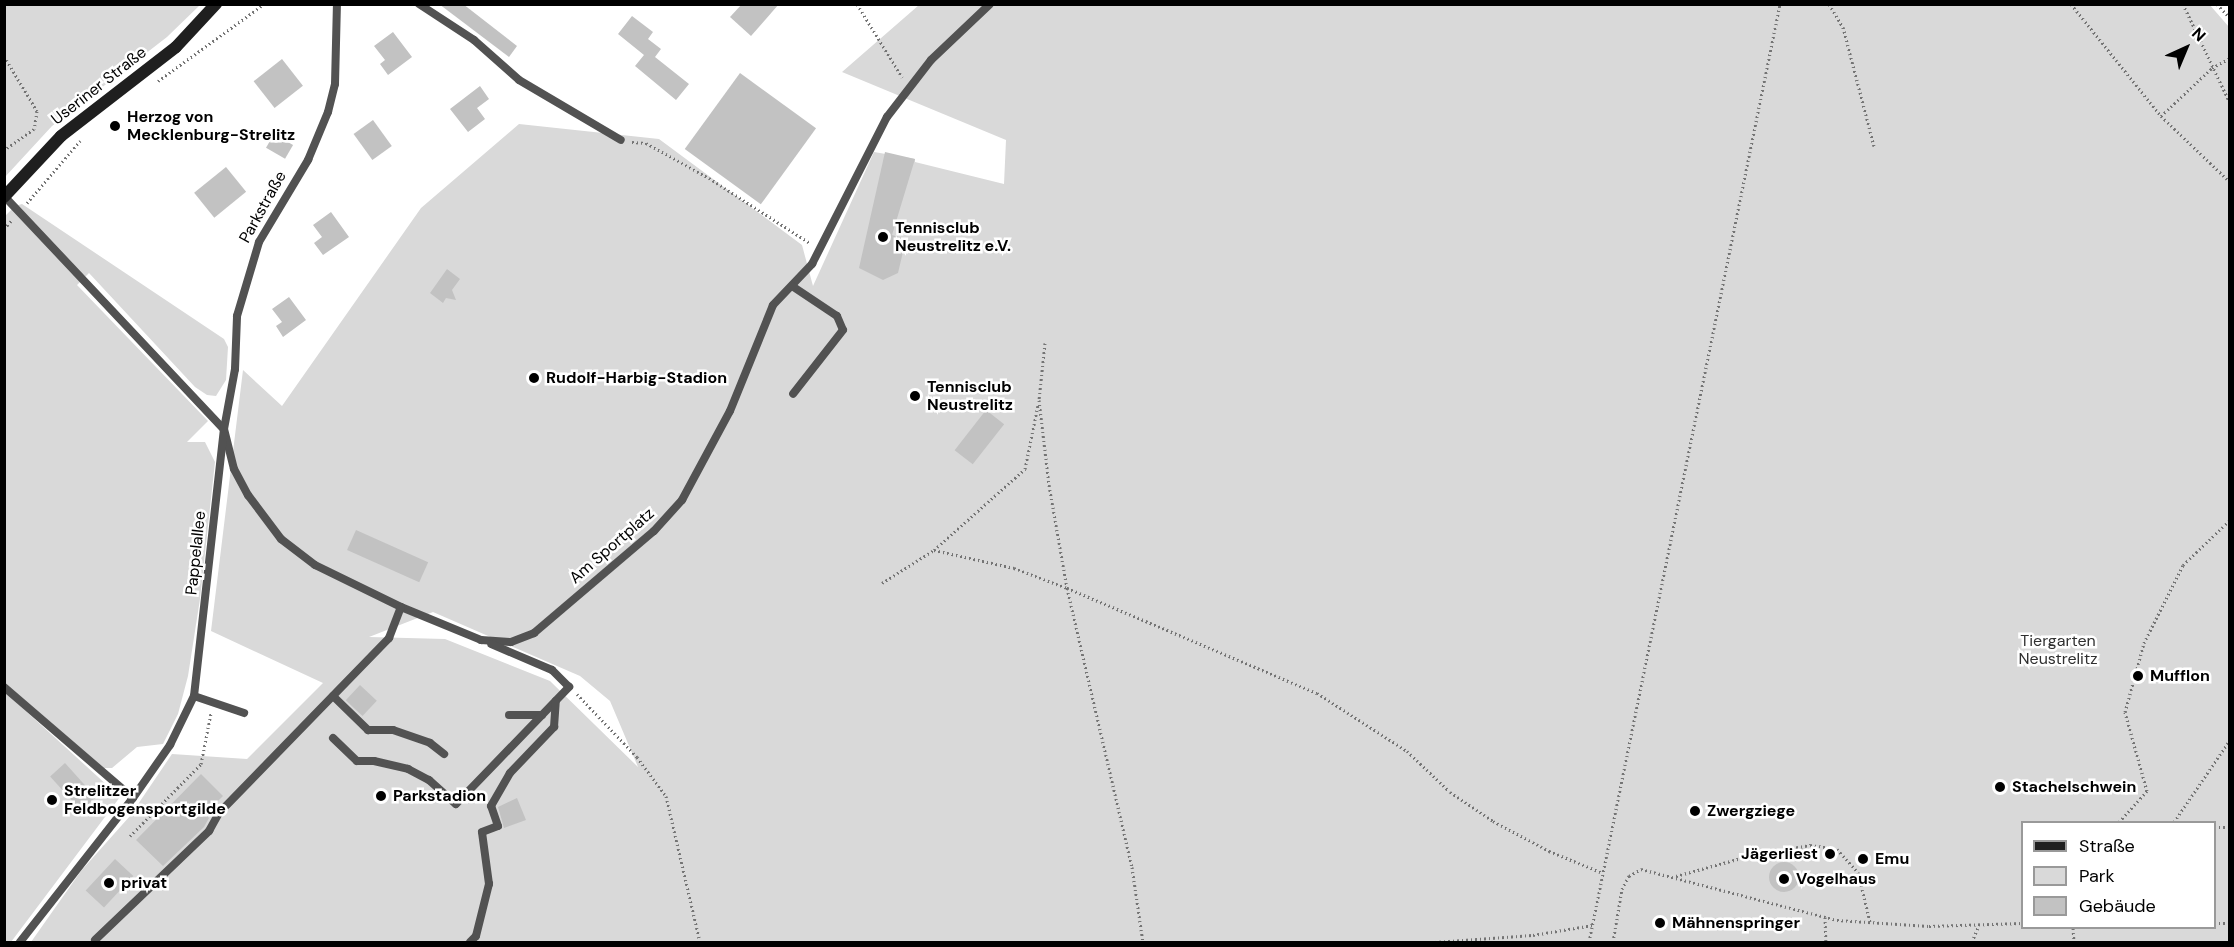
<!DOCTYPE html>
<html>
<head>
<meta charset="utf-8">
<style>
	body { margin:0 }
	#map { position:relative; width:2234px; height:947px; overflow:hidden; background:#fff; font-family:"DM Sans",sans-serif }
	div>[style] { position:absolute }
	.green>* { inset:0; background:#d9d9d9 }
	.building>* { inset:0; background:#c2c2c2; transform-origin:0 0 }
	.round { border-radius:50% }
	.path>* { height:3px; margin-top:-1.5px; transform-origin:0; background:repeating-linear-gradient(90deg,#747474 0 1.5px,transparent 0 4.5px) }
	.lane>* { height:8px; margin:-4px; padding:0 4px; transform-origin:4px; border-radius:4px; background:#525252 }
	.secondary>* { height:12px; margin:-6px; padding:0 6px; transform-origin:6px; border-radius:6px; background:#1f1f1f }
	.dots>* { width:16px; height:16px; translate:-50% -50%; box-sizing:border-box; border:3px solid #fff; border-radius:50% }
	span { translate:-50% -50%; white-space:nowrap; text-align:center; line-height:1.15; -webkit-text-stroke:5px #fff; paint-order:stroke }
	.street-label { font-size:16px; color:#000 }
	.poi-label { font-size:16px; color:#000; font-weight:700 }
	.left { translate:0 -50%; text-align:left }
	.right { translate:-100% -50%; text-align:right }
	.park-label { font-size:16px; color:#303030 }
	.frame { position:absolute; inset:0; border:6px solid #000; pointer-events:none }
	.legend { position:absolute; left:2021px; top:821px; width:195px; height:108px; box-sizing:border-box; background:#fff; border:2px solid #999; margin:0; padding:8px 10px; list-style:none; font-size:18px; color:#000 }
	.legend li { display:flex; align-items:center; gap:12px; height:30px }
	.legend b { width:30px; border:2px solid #999 }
	.north { position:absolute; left:2156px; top:18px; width:60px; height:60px; -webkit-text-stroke:4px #fff; paint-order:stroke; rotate:44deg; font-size:16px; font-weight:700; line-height:24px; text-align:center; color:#000 }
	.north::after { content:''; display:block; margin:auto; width:21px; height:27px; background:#000; clip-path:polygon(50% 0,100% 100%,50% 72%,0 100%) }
</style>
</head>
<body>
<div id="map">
	<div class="green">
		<i style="clip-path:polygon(5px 4px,200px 4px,200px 5px,167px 37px,52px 126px,5px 177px)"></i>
		<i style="clip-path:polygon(evenodd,2209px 4px,2229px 27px,2229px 942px,31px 942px,81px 871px,130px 816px,172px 754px,247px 759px,323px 683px,211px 631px,243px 370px,282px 406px,421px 208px,519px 124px,659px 139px,802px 245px,813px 286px,874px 152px,915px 159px,915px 162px,1004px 184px,1006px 140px,842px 72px,919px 5px,2209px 4px,433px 612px,580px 676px,610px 701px,638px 767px,550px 681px,445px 639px,369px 637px,433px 612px,2209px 4px,2022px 822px,2214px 822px,2214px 928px,2022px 928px,2022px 822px)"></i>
		<i style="clip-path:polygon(22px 204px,224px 339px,228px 347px,226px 380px,216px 396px,207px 395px,195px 387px,89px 273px,77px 285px,208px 421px,187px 442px,205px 442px,215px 462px,200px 599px,188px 676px,178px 714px,163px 744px,137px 747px,112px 768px,104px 768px,13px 690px,6px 693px,120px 797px,11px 942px,5px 942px,4px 217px,15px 206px)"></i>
	</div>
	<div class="building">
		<i style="clip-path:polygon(439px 4px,463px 4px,517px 46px,509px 57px)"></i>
		<i style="clip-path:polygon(742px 4px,779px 4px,751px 36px,730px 17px)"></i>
		<i style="clip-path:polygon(632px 16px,653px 32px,648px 39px,661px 49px,655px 57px,689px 84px,676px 100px,635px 66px,644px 55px,618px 34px)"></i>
		<i style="clip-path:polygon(393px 32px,412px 57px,388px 75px,380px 64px,385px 60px,374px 46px)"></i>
		<i style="left:282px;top:59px;width:34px;height:36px;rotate:52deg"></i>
		<i style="left:740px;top:73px;width:94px;height:94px;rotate:36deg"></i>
		<i style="clip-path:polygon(480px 86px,489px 99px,477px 108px,485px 119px,468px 132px,450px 109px)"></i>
		<i style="left:373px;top:120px;width:32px;height:24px;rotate:54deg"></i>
		<i style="left:274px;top:134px;width:22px;height:16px;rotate:30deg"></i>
		<i style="clip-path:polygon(885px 152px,915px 159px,892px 235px,906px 239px,898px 273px,883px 280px,859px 268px)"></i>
		<i style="left:226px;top:167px;width:32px;height:41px;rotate:51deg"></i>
		<i style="clip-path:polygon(331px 212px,349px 237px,323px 255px,314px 243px,322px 237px,313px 225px)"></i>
		<i style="clip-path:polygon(447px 269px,460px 279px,452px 290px,456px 300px,446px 298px,443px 303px,430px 293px)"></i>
		<i style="clip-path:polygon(289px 297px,306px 320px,283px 337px,276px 326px,282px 322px,272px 309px)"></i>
		<i style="left:986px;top:410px;width:23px;height:51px;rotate:38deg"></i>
		<i style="left:356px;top:530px;width:79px;height:22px;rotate:24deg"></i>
		<i style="left:360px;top:685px;width:23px;height:21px;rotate:43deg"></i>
		<i style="left:65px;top:763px;width:46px;height:20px;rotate:48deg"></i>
		<i style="clip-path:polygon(201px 774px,223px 796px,205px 814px,209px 818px,204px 827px,163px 866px,136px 840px)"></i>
		<i style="clip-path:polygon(517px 798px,526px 820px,504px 828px,498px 807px)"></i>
		<i style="left:115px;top:859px;width:25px;height:43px;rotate:43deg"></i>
		<i class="round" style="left:1769px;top:862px;width:30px;height:30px"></i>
	</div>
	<div class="path">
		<i style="left:857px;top:4px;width:86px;rotate:58.3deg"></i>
		<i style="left:1829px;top:4px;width:27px;rotate:59deg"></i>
		<i style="left:1843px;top:27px;width:123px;rotate:75.4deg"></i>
		<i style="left:2071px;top:4px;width:144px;rotate:51.2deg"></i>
		<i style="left:2161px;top:116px;width:95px;rotate:43.7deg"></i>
		<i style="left:2183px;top:4px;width:110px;rotate:64.6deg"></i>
		<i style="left:2217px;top:4px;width:19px;rotate:47deg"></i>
		<i style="left:4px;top:56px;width:64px;rotate:59deg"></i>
		<i style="left:37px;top:111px;width:18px;rotate:99deg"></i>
		<i style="left:34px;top:129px;width:37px;rotate:145deg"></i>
		<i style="left:158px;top:81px;width:131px;rotate:-36deg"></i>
		<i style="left:2161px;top:116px;width:70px;rotate:-43.3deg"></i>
		<i style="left:2212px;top:68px;width:21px;rotate:-29deg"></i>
		<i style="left:632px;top:142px;width:14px;rotate:4deg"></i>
		<i style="left:646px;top:143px;width:72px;rotate:29.1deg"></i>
		<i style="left:709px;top:178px;width:120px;rotate:32.8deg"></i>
		<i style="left:27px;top:203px;width:82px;rotate:-49.5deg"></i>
		<i style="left:4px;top:229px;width:11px;rotate:-49deg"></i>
		<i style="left:1045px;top:343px;width:57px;rotate:96deg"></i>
		<i style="left:1039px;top:400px;width:86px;rotate:83.3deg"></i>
		<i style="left:1049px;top:485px;width:105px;rotate:80.1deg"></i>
		<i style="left:1067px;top:588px;width:286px;rotate:76.9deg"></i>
		<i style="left:1132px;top:867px;width:76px;rotate:81.7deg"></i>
		<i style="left:934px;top:550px;width:82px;rotate:12.7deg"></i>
		<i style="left:1014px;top:568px;width:57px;rotate:20.7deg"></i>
		<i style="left:1067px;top:588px;width:271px;rotate:22.8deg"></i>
		<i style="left:1317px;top:693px;width:107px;rotate:32.8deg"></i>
		<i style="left:1407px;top:751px;width:59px;rotate:43.6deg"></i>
		<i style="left:1450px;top:792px;width:52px;rotate:34deg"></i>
		<i style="left:1493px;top:821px;width:64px;rotate:28.2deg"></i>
		<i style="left:1549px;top:851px;width:58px;rotate:22.2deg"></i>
		<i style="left:882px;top:583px;width:62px;rotate:-32.4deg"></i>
		<i style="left:934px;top:550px;width:122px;rotate:-41.7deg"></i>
		<i style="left:1025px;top:469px;width:65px;rotate:-78.5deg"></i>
		<i style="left:577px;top:694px;width:87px;rotate:46.4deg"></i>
		<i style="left:637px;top:757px;width:49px;rotate:53.4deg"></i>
		<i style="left:666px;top:796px;width:150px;rotate:76.9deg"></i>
		<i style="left:2119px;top:822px;width:42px;rotate:-47.9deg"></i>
		<i style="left:2147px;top:791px;width:82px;rotate:-105.6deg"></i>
		<i style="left:2125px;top:712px;width:72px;rotate:-74.6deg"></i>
		<i style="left:2144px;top:643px;width:87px;rotate:-63.4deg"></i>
		<i style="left:2183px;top:565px;width:65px;rotate:-43.8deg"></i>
		<i style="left:2174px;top:822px;width:99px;rotate:-55.7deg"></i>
		<i style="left:2214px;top:827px;width:13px"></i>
		<i style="left:2230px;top:827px;width:63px;rotate:90deg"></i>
		<i style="left:130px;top:836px;width:101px;rotate:-45.4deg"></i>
		<i style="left:201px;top:764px;width:52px;rotate:-78.9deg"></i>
		<i style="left:1676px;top:876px;width:79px;rotate:-15.4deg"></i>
		<i style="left:1752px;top:855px;width:59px;rotate:-9.8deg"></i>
		<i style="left:1810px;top:845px;width:27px;rotate:8deg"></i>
		<i style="left:1837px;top:849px;width:31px;rotate:48deg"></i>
		<i style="left:1858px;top:872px;width:51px;rotate:76.5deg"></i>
		<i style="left:1825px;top:917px;width:25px;rotate:88deg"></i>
		<i style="left:2214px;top:923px;width:16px"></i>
		<i style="left:2073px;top:928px;width:14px;rotate:86deg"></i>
		<i style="left:1435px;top:942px;width:98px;rotate:-4.1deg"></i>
		<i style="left:1533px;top:935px;width:61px;rotate:-9.5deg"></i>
		<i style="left:1589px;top:942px;width:957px;rotate:-78.49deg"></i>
		<i style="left:1613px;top:942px;width:54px;rotate:-80.4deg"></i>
		<i style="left:1622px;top:889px;width:15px;rotate:-62deg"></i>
		<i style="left:1629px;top:876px;width:14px;rotate:-30deg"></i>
		<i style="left:1641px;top:869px;width:203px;rotate:14.6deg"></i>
		<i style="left:1837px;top:920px;width:92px;rotate:3.7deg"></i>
		<i style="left:1929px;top:926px;width:93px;rotate:-1.8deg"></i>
		<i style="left:1972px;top:942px;width:18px;rotate:-68deg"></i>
	</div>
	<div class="lane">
		<i style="left:419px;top:4px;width:66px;rotate:33.2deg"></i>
		<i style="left:474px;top:40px;width:60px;rotate:41.6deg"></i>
		<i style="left:519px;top:80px;width:118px;rotate:30.5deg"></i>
		<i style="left:5px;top:197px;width:319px;rotate:46.7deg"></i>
		<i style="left:224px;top:429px;width:41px;rotate:76deg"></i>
		<i style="left:234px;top:469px;width:30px;rotate:62deg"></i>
		<i style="left:248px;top:495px;width:55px;rotate:53.1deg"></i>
		<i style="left:281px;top:539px;width:43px;rotate:37.4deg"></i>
		<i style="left:315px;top:565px;width:96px;rotate:26deg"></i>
		<i style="left:401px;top:607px;width:87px;rotate:22.4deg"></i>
		<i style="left:481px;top:640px;width:30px;rotate:4deg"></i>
		<i style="left:511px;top:642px;width:25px;rotate:-21deg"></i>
		<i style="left:534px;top:633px;width:157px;rotate:-40.4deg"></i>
		<i style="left:654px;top:531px;width:42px;rotate:-47.9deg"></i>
		<i style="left:682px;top:500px;width:101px;rotate:-61.7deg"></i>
		<i style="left:730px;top:411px;width:114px;rotate:-67.9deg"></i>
		<i style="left:773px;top:305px;width:57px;rotate:-46.4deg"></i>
		<i style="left:812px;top:264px;width:165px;rotate:-63deg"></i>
		<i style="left:887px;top:117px;width:72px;rotate:-52.3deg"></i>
		<i style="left:931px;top:60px;width:81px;rotate:-43.5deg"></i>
		<i style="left:792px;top:286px;width:54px;rotate:33.7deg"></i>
		<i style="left:837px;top:316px;width:15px;rotate:67deg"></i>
		<i style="left:843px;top:330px;width:81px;rotate:128deg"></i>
		<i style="left:4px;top:687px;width:170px;rotate:40.7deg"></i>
		<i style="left:194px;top:696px;width:53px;rotate:18.8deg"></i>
		<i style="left:333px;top:696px;width:49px;rotate:44.2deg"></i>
		<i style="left:368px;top:730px;width:25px"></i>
		<i style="left:393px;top:730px;width:39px;rotate:19deg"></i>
		<i style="left:430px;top:743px;width:18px;rotate:38deg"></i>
		<i style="left:509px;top:715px;width:33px"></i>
		<i style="left:333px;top:738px;width:33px;rotate:44deg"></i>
		<i style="left:357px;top:761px;width:17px"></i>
		<i style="left:374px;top:761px;width:35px;rotate:13deg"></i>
		<i style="left:408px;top:769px;width:24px;rotate:28deg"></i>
		<i style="left:429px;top:780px;width:36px;rotate:42deg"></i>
		<i style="left:456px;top:804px;width:163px;rotate:-46deg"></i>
		<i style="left:569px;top:687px;width:24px;rotate:-135deg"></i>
		<i style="left:552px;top:670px;width:66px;rotate:-156.9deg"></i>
		<i style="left:95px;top:940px;width:158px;rotate:-43.7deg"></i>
		<i style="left:209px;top:831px;width:21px;rotate:-61deg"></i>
		<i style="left:219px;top:813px;width:244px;rotate:-45.8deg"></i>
		<i style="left:389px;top:638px;width:33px;rotate:-69deg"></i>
		<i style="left:20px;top:942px;width:183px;rotate:-51.9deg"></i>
		<i style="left:133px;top:798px;width:65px;rotate:-55.1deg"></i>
		<i style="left:170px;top:745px;width:55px;rotate:-63.9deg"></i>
		<i style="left:194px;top:696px;width:269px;rotate:-83.6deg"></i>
		<i style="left:224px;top:429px;width:61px;rotate:-79.6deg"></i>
		<i style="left:235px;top:369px;width:53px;rotate:-87.8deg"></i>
		<i style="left:237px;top:316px;width:77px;rotate:-73.4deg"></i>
		<i style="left:259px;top:242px;width:96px;rotate:-59.1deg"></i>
		<i style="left:308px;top:160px;width:52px;rotate:-67.4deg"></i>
		<i style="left:328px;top:112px;width:29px;rotate:-76deg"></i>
		<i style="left:335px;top:84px;width:80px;rotate:-88.6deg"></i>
		<i style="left:470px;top:942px;width:8px;rotate:-45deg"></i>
		<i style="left:476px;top:936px;width:54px;rotate:-76deg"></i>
		<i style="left:489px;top:884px;width:52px;rotate:-97.7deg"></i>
		<i style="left:482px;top:832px;width:17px;rotate:-21deg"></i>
		<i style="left:498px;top:826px;width:21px;rotate:-109deg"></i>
		<i style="left:491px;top:806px;width:38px;rotate:-60deg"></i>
		<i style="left:510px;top:773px;width:64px;rotate:-46.3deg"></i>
		<i style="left:554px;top:727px;width:26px;rotate:-86deg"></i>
	</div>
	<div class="secondary">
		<i style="left:4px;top:197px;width:83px;rotate:-46.9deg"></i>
		<i style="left:61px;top:136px;width:145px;rotate:-37.7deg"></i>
		<i style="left:176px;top:47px;width:59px;rotate:-47.1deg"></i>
	</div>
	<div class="dots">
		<i style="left:115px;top:126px;background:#000"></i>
		<i style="left:883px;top:237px;background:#000"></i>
		<i style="left:534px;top:378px;background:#000"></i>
		<i style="left:915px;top:396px;background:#000"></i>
		<i style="left:2138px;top:676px;background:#000"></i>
		<i style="left:2000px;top:787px;background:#000"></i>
		<i style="left:381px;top:796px;background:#000"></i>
		<i style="left:52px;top:800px;background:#000"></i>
		<i style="left:1695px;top:811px;background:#000"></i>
		<i style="left:1830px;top:854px;background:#000"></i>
		<i style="left:1863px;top:859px;background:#000"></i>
		<i style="left:1784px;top:879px;background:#000"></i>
		<i style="left:109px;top:883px;background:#000"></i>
		<i style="left:1660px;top:923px;background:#000"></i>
	</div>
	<div class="street-label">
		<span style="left:99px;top:86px;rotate:-38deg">Useriner Straße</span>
		<span style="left:263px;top:207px;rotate:-61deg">Parkstraße</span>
		<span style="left:612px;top:546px;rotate:-41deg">Am Sportplatz</span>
		<span style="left:196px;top:553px;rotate:-84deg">Pappelallee</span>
	</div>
	<div class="poi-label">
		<span class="left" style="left:127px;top:126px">Herzog von<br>Mecklenburg-Strelitz</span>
		<span class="left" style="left:895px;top:237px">Tennisclub<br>Neustrelitz e.V.</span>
		<span class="left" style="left:546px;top:378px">Rudolf-Harbig-Stadion</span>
		<span class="left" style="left:927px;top:396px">Tennisclub<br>Neustrelitz</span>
		<span class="left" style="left:2150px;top:676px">Mufflon</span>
		<span class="left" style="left:2012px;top:787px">Stachelschwein</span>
		<span class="left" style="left:64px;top:800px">Strelitzer<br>Feldbogensportgilde</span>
		<span class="left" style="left:393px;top:796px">Parkstadion</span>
		<span class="left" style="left:1707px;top:811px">Zwergziege</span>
		<span class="right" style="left:1818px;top:854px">Jägerliest</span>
		<span class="left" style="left:1875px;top:859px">Emu</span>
		<span class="left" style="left:1796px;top:879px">Vogelhaus</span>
		<span class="left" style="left:121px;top:883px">privat</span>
		<span class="left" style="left:1672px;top:923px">Mähnenspringer</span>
	</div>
	<div class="park-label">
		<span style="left:2058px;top:650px">Tiergarten<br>Neustrelitz</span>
	</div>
	<div class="frame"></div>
	<ul class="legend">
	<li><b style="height:8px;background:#1f1f1f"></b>Straße</li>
	<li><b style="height:16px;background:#d9d9d9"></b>Park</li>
	<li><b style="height:16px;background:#c2c2c2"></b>Gebäude</li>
	</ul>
	<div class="north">N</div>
</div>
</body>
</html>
